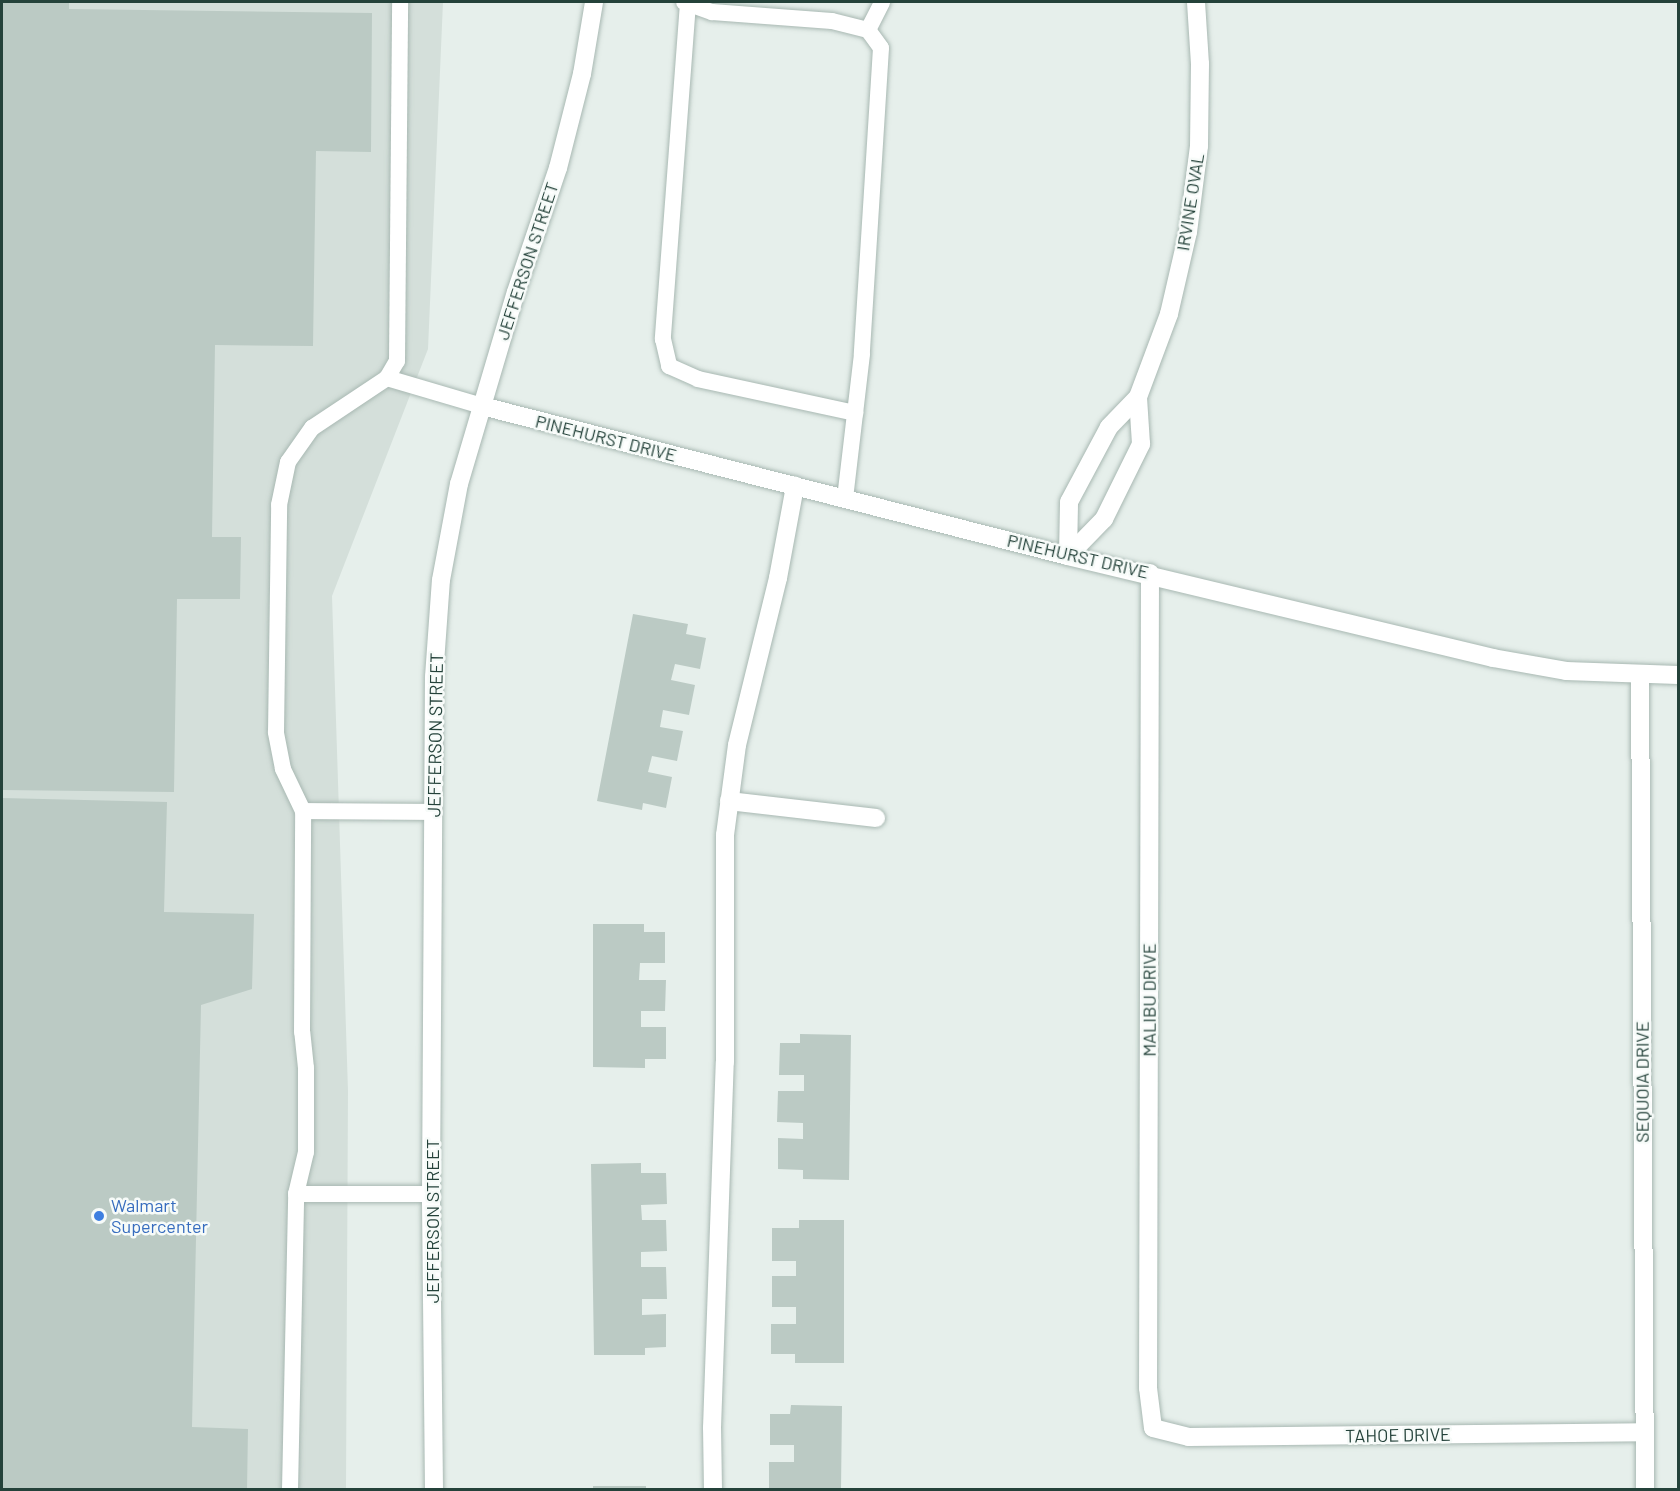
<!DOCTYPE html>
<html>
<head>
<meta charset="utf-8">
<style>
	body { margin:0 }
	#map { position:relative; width:1680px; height:1491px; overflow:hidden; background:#e6efeb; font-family:Barlow,sans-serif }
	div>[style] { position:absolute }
	.built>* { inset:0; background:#d4dfda }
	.building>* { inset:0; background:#bbcac4; transform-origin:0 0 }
	.roads { filter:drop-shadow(0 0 2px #a8b8b2) drop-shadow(0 0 2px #a8b8b2) }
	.lane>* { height:16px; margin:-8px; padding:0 8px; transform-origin:8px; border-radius:8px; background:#fff }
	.street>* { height:18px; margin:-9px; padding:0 9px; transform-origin:9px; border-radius:9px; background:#fff }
	.dots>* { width:16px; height:16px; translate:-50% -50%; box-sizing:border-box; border:3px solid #f7fbf9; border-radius:50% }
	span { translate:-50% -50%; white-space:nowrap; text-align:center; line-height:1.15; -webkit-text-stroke:5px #f7fbf9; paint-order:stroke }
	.street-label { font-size:18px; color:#24423a }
	.shop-label { font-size:18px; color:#366cbe }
	.left { translate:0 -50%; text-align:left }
	.frame { position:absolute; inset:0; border:3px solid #24423a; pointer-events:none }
</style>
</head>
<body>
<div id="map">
	<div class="built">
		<i style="clip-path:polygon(2px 2px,443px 2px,428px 349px,332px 596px,348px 1091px,346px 1489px,2px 1490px)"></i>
	</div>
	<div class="building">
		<i style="clip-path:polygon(2px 2px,69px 2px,69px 9px,372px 13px,371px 152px,316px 151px,313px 346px,215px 345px,212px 537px,241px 537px,240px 599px,177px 599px,174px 792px,2px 790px)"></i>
		<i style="clip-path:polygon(633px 614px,688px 624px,686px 634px,706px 638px,700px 669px,675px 664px,671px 680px,695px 685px,689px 715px,663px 710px,660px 727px,683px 731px,677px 761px,652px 756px,648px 772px,672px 777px,666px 808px,643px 803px,642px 810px,597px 801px)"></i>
		<i style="clip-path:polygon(2px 798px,167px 802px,164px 912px,254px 914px,252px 989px,201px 1005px,192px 1427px,248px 1429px,247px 1490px,2px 1490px)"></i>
		<i style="clip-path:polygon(593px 924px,644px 924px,644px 932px,665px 932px,665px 963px,640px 963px,639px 980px,666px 980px,665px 1011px,641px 1011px,641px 1027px,666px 1027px,666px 1059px,645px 1059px,645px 1068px,593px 1067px)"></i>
		<i style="clip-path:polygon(800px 1034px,851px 1035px,849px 1180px,803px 1179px,803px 1170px,778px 1169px,778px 1138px,803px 1139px,803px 1123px,777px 1122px,778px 1091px,804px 1091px,804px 1075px,779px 1075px,780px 1043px,800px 1043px)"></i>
		<i style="clip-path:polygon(641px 1163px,641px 1173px,666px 1173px,667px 1204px,641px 1205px,642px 1220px,666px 1220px,667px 1251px,641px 1252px,641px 1267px,666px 1267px,667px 1299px,642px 1299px,642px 1315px,666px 1314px,666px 1347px,645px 1348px,645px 1355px,594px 1355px,591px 1164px)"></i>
		<i style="clip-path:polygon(799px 1220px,844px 1220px,844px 1363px,795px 1363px,795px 1354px,771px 1354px,771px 1324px,796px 1324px,796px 1307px,772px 1307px,772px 1276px,796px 1276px,796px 1261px,772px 1261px,772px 1228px,799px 1228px)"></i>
		<i style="clip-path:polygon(791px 1405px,842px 1406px,841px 1490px,769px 1490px,769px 1462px,794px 1462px,794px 1445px,770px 1445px,770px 1414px,790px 1414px)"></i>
		<i style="left:593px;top:1486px;width:53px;height:4px"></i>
	</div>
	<div class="roads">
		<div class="lane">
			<i style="left:684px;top:2px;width:30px;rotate:20deg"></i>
			<i style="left:712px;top:12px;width:120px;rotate:4.3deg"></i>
			<i style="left:832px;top:21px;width:37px;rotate:14deg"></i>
			<i style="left:868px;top:30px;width:22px;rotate:54deg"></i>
			<i style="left:881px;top:48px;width:307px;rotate:93.6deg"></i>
			<i style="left:862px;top:354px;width:146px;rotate:96.7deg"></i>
			<i style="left:688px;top:3px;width:337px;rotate:94.3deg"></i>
			<i style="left:663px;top:339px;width:28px;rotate:77deg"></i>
			<i style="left:669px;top:366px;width:32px;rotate:24deg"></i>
			<i style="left:698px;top:379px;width:161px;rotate:12.2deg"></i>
			<i style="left:868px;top:30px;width:31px;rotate:-63deg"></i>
			<i style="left:387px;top:378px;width:99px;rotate:16.4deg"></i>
			<i style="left:303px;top:811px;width:130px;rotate:0.4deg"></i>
			<i style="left:296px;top:1194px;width:135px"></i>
			<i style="left:290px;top:1490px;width:296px;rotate:-88.8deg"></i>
			<i style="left:296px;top:1194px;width:43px;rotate:-76.6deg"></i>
			<i style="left:306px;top:1152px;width:84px;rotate:-90deg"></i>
			<i style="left:306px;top:1068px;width:36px;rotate:-96deg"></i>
			<i style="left:302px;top:1032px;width:221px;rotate:-89.7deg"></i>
			<i style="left:303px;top:811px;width:47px;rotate:-115.5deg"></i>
			<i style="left:283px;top:769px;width:38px;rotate:-101deg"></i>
			<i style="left:276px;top:732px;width:227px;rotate:-89.2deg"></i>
			<i style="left:279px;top:505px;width:44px;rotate:-78.2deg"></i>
			<i style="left:288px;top:462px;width:42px;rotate:-54.8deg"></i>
			<i style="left:312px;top:428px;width:90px;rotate:-33.7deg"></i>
			<i style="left:387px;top:378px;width:20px;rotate:-60deg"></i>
			<i style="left:397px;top:361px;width:359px;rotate:-89.5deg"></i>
		</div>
		<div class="street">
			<i style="left:482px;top:406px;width:605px;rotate:14.36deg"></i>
			<i style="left:1068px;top:556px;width:437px;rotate:13.5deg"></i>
			<i style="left:1493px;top:658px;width:74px;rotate:10.1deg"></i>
			<i style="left:1566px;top:671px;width:112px;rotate:2deg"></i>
			<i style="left:1068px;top:556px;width:54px;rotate:-88.9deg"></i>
			<i style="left:1069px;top:502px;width:85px;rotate:-61.9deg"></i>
			<i style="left:1109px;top:427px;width:42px;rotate:-46deg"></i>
			<i style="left:1138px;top:397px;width:89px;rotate:-69.5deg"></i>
			<i style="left:1169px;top:314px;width:84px;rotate:-77deg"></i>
			<i style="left:1188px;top:232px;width:87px;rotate:-82.7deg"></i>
			<i style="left:1199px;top:146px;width:82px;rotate:-89.3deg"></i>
			<i style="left:1200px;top:64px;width:62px;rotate:-93.7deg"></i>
			<i style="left:1068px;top:556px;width:52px;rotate:-45.8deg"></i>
			<i style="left:1104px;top:519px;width:84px;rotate:-63.7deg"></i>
			<i style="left:1141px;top:444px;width:47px;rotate:-93.7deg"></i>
			<i style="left:1150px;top:573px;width:815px;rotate:90.14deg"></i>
			<i style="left:1148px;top:1388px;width:40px;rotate:82.9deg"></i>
			<i style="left:1153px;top:1428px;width:37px;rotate:14deg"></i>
			<i style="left:1189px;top:1437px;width:455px;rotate:-0.6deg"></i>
			<i style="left:1640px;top:675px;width:815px;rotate:89.65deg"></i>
			<i style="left:729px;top:801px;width:148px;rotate:6.6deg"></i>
			<i style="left:434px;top:1490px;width:296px;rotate:-90.6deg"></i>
			<i style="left:431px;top:1194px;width:517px;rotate:-89.67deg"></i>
			<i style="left:434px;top:677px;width:97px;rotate:-85.9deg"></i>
			<i style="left:441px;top:580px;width:98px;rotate:-79.4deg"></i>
			<i style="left:459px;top:484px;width:200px;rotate:-73.5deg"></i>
			<i style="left:516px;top:292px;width:131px;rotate:-71.3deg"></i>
			<i style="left:558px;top:168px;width:97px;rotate:-75.7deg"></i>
			<i style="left:582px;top:74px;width:73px;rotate:-80.5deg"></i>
			<i style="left:713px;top:1490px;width:62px;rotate:-90.9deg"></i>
			<i style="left:712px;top:1428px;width:366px;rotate:-88deg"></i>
			<i style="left:725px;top:1062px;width:227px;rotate:-90deg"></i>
			<i style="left:725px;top:835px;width:91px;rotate:-82.4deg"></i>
			<i style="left:737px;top:745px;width:172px;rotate:-76.2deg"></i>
			<i style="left:778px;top:578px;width:94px;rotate:-79.5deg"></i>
		</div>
	</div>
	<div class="dots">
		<i style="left:99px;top:1216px;background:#3f7fe0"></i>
	</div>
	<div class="street-label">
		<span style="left:1190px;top:202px;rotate:-81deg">IRVINE OVAL</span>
		<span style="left:527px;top:261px;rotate:-72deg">JEFFERSON STREET</span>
		<span style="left:606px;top:438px;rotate:14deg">PINEHURST DRIVE</span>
		<span style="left:1078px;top:556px;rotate:13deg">PINEHURST DRIVE</span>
		<span style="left:435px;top:735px;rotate:-89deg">JEFFERSON STREET</span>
		<span style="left:1149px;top:1000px;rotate:-90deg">MALIBU DRIVE</span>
		<span style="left:1642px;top:1082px;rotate:-90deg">SEQUOIA DRIVE</span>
		<span style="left:432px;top:1221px;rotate:-90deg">JEFFERSON STREET</span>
		<span style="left:1398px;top:1435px;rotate:-1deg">TAHOE DRIVE</span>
	</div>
	<div class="shop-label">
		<span class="left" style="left:111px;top:1216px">Walmart<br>Supercenter</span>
	</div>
	<div class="frame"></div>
</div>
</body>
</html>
